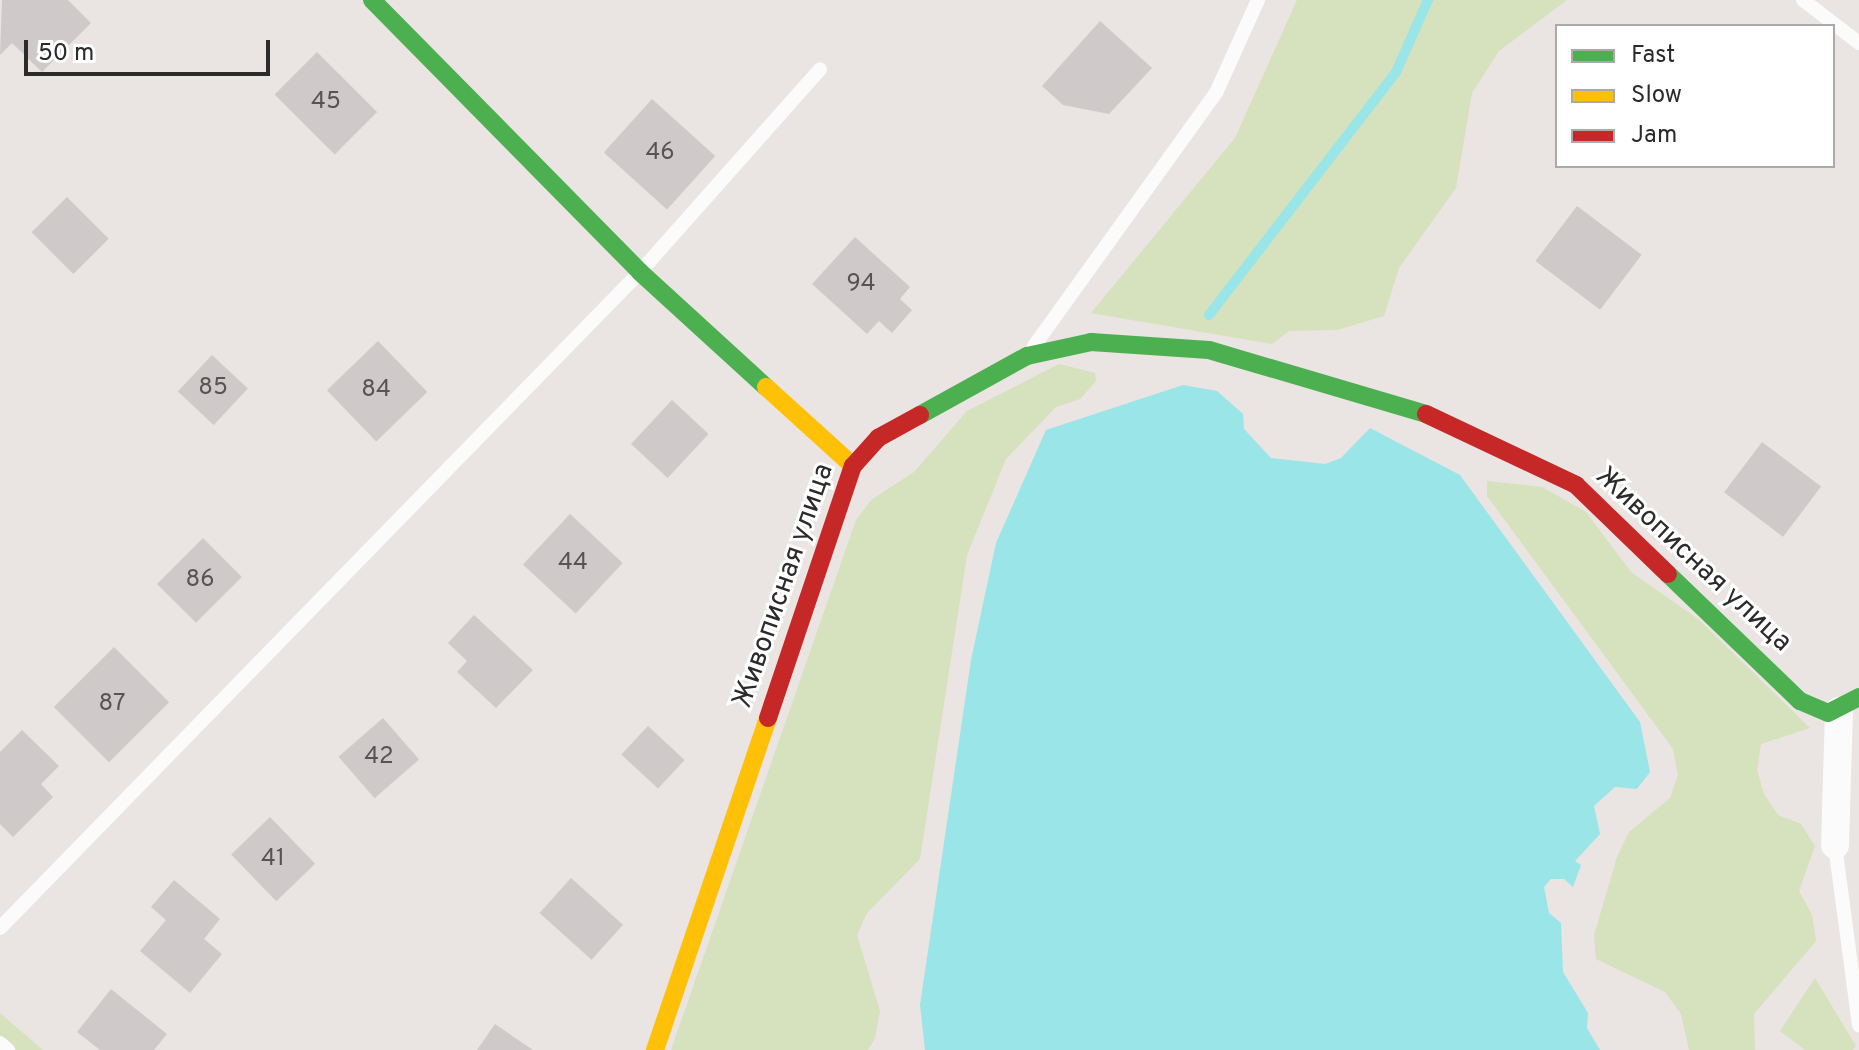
<!DOCTYPE html>
<html>
<head>
<meta charset="utf-8">
<style>
	body { margin:0 }
	#map { position:relative; width:1859px; height:1050px; overflow:hidden; background:#eae4e2; font-family:Overpass,sans-serif }
	div>[style] { position:absolute }
	.green>* { inset:0; background:#d5e2bd }
	.water>* { inset:0; background:#9ae5e7 }
	.stream>* { height:10px; margin:-5px; padding:0 5px; transform-origin:5px; border-radius:5px; background:#9ae5e7 }
	.building>* { inset:0; background:#cfcac9; transform-origin:0 0 }
	.lane>* { height:14px; margin:-7px; padding:0 7px; transform-origin:7px; border-radius:7px; background:#fcfbfb }
	.street>* { height:28px; margin:-14px; padding:0 14px; transform-origin:14px; border-radius:14px; background:#fcfbfb }
	.fast>* { height:18px; margin:-9px; padding:0 9px; transform-origin:9px; border-radius:9px; background:#4caf50 }
	.slow>* { height:18px; margin:-9px; padding:0 9px; transform-origin:9px; border-radius:9px; background:#ffc107 }
	.jam>* { height:18px; margin:-9px; padding:0 9px; transform-origin:9px; border-radius:9px; background:#c62828 }
	span { translate:-50% -50%; white-space:nowrap; text-align:center; line-height:1.15; -webkit-text-stroke:6px #fff; paint-order:stroke }
	.number-label { font-size:24px; color:#565454 }
	.number-label span { -webkit-text-stroke-width:0 }
	.street-label { font-size:28px; color:#2b2b2b }
	.legend { position:absolute; left:1555px; top:24px; width:280px; height:144px; box-sizing:border-box; background:#fff; border:2px solid #aaa; margin:0; padding:10px 14px; list-style:none; font-size:24px; color:#2b2b2b }
	.legend li { display:flex; align-items:center; gap:16px; height:40px }
	.legend b { width:40px; border:2px solid #aaa }
	.scale { position:absolute; left:24px; top:40px; width:246px; height:36px; box-sizing:border-box; border:4px solid #2b2b2b; border-top:0; padding-left:10px; font-size:24px; line-height:28px; white-space:nowrap; color:#2b2b2b; -webkit-text-stroke:6px #fff; paint-order:stroke }
</style>
</head>
<body>
<div id="map">
	<div class="green">
		<i style="clip-path:polygon(1297px 0,1567px 0,1499px 51px,1472px 93px,1456px 188px,1399px 268px,1384px 316px,1337px 330px,1289px 331px,1272px 344px,1091px 313px,1235px 138px)"></i>
		<i style="clip-path:polygon(1059px 364px,1095px 373px,1096px 381px,1080px 399px,1056px 407px,1006px 459px,967px 555px,920px 859px,867px 913px,857px 935px,880px 1011px,875px 1038px,868px 1050px,671px 1050px,856px 520px,871px 500px,914px 472px,967px 411px)"></i>
		<i style="clip-path:polygon(1487px 481px,1542px 487px,1586px 512px,1631px 572px,1698px 619px,1810px 728px,1761px 744px,1757px 770px,1764px 794px,1778px 815px,1801px 824px,1815px 846px,1799px 891px,1812px 915px,1816px 941px,1754px 1014px,1755px 1050px,1689px 1050px,1681px 1014px,1665px 992px,1596px 959px,1594px 935px,1617px 857px,1629px 832px,1670px 798px,1678px 775px,1673px 749px,1487px 496px)"></i>
		<i style="clip-path:polygon(1815px 978px,1856px 1046px,1853px 1050px,1805px 1050px,1780px 1031px)"></i>
		<i style="clip-path:polygon(0 1013px,43px 1050px,0 1050px)"></i>
	</div>
	<div class="water">
		<i style="clip-path:polygon(1183px 385px,1217px 391px,1243px 414px,1244px 429px,1271px 458px,1325px 464px,1341px 458px,1370px 428px,1460px 475px,1640px 722px,1650px 772px,1637px 789px,1615px 787px,1594px 806px,1600px 834px,1575px 861px,1581px 865px,1573px 887px,1564px 879px,1551px 879px,1544px 887px,1549px 913px,1561px 923px,1563px 972px,1588px 1013px,1587px 1028px,1600px 1050px,925px 1050px,920px 1005px,971px 660px,996px 543px,1046px 430px)"></i>
	</div>
	<div class="stream">
		<i style="left:1209px;top:315px;width:307px;rotate:-52.4deg"></i>
		<i style="left:1396px;top:72px;width:79px;rotate:-66deg"></i>
	</div>
	<div class="building">
		<i style="clip-path:polygon(2px 0,68px 0,91px 23px,42px 72px,12px 43px,0 55px)"></i>
		<i style="clip-path:polygon(1100px 21px,1152px 68px,1109px 114px,1063px 105px,1042px 86px)"></i>
		<i style="left:317px;top:52px;width:85px;height:60px;rotate:45deg"></i>
		<i style="left:652px;top:99px;width:85px;height:72px;rotate:42deg"></i>
		<i style="left:67px;top:197px;width:59px;height:50px;rotate:45deg"></i>
		<i style="left:1577px;top:206px;width:81px;height:69px;rotate:37deg"></i>
		<i style="clip-path:polygon(855px 237px,910px 287px,900px 299px,912px 310px,892px 333px,879px 321px,867px 334px,812px 284px)"></i>
		<i style="left:378px;top:341px;width:71px;height:71px;rotate:46deg"></i>
		<i style="left:212px;top:355px;width:49px;height:50px;rotate:43deg"></i>
		<i style="left:672px;top:400px;width:50px;height:60px;rotate:43deg"></i>
		<i style="left:1762px;top:442px;width:74px;height:63px;rotate:37deg"></i>
		<i style="left:570px;top:514px;width:72px;height:69px;rotate:43deg"></i>
		<i style="left:203px;top:538px;width:55px;height:65px;rotate:45deg"></i>
		<i style="clip-path:polygon(474px 615px,533px 670px,496px 708px,457px 672px,467px 661px,448px 643px)"></i>
		<i style="left:114px;top:647px;width:78px;height:85px;rotate:45deg"></i>
		<i style="left:383px;top:718px;width:55px;height:59px;rotate:49deg"></i>
		<i style="left:648px;top:726px;width:50px;height:39px;rotate:43deg"></i>
		<i style="clip-path:polygon(22px 730px,59px 766px,41px 784px,53px 797px,13px 837px,0 824px,0 752px)"></i>
		<i style="left:270px;top:817px;width:65px;height:54px;rotate:46deg"></i>
		<i style="left:571px;top:878px;width:70px;height:47px;rotate:42deg"></i>
		<i style="clip-path:polygon(174px 880px,220px 919px,204px 939px,222px 954px,190px 993px,140px 951px,166px 920px,151px 907px)"></i>
		<i style="clip-path:polygon(111px 989px,167px 1034px,154px 1050px,100px 1050px,77px 1032px)"></i>
		<i style="clip-path:polygon(495px 1024px,533px 1050px,477px 1050px)"></i>
	</div>
	<div class="lane">
		<i style="left:1803px;top:0;width:71px;rotate:37.5deg"></i>
		<i style="left:1034px;top:346px;width:312px;rotate:-54.3deg"></i>
		<i style="left:1216px;top:93px;width:102px;rotate:-65.7deg"></i>
		<i style="left:1835px;top:845px;width:182px;rotate:82.4deg"></i>
		<i style="left:0;top:928px;width:916px;rotate:-45.71deg"></i>
		<i style="left:640px;top:272px;width:271px;rotate:-48.4deg"></i>
		<i style="left:0;top:1043px;width:11px;rotate:41deg"></i>
	</div>
	<div class="street">
		<i style="left:1835px;top:845px;width:134px;rotate:-88.3deg"></i>
	</div>
	<div class="fast">
		<i style="left:372px;top:0;width:382px;rotate:45.4deg"></i>
		<i style="left:640px;top:272px;width:171px;rotate:42.4deg"></i>
		<i style="left:920px;top:415px;width:122px;rotate:-28.9deg"></i>
		<i style="left:1027px;top:356px;width:66px;rotate:-12.3deg"></i>
		<i style="left:1091px;top:342px;width:118px;rotate:3.9deg"></i>
		<i style="left:1209px;top:350px;width:226px;rotate:16.4deg"></i>
		<i style="left:1668px;top:574px;width:183px;rotate:43.9deg"></i>
		<i style="left:1800px;top:701px;width:30px;rotate:23deg"></i>
		<i style="left:1828px;top:713px;width:35px;rotate:-27deg"></i>
	</div>
	<div class="slow">
		<i style="left:766px;top:387px;width:118px;rotate:42.2deg"></i>
		<i style="left:655px;top:1050px;width:351px;rotate:-71.2deg"></i>
	</div>
	<div class="jam">
		<i style="left:1426px;top:414px;width:166px;rotate:25.3deg"></i>
		<i style="left:1576px;top:485px;width:128px;rotate:44.1deg"></i>
		<i style="left:768px;top:718px;width:266px;rotate:-71.4deg"></i>
		<i style="left:853px;top:466px;width:38px;rotate:-48deg"></i>
		<i style="left:878px;top:438px;width:48px;rotate:-28.7deg"></i>
	</div>
	<div class="number-label">
		<span style="left:326px;top:103px">45</span>
		<span style="left:660px;top:154px">46</span>
		<span style="left:861px;top:285px">94</span>
		<span style="left:213px;top:389px">85</span>
		<span style="left:376px;top:391px">84</span>
		<span style="left:573px;top:564px">44</span>
		<span style="left:200px;top:581px">86</span>
		<span style="left:112px;top:705px">87</span>
		<span style="left:379px;top:758px">42</span>
		<span style="left:273px;top:860px">41</span>
	</div>
	<div class="street-label">
		<span style="left:1693px;top:560px;rotate:43deg">Живописная улица</span>
		<span style="left:784px;top:586px;rotate:-71deg">Живописная улица</span>
	</div>
	<ul class="legend">
	<li><b style="height:10px;background:#4caf50"></b>Fast</li>
	<li><b style="height:10px;background:#ffc107"></b>Slow</li>
	<li><b style="height:10px;background:#c62828"></b>Jam</li>
	</ul>
	<div class="scale">50 m</div>
</div>
</body>
</html>
